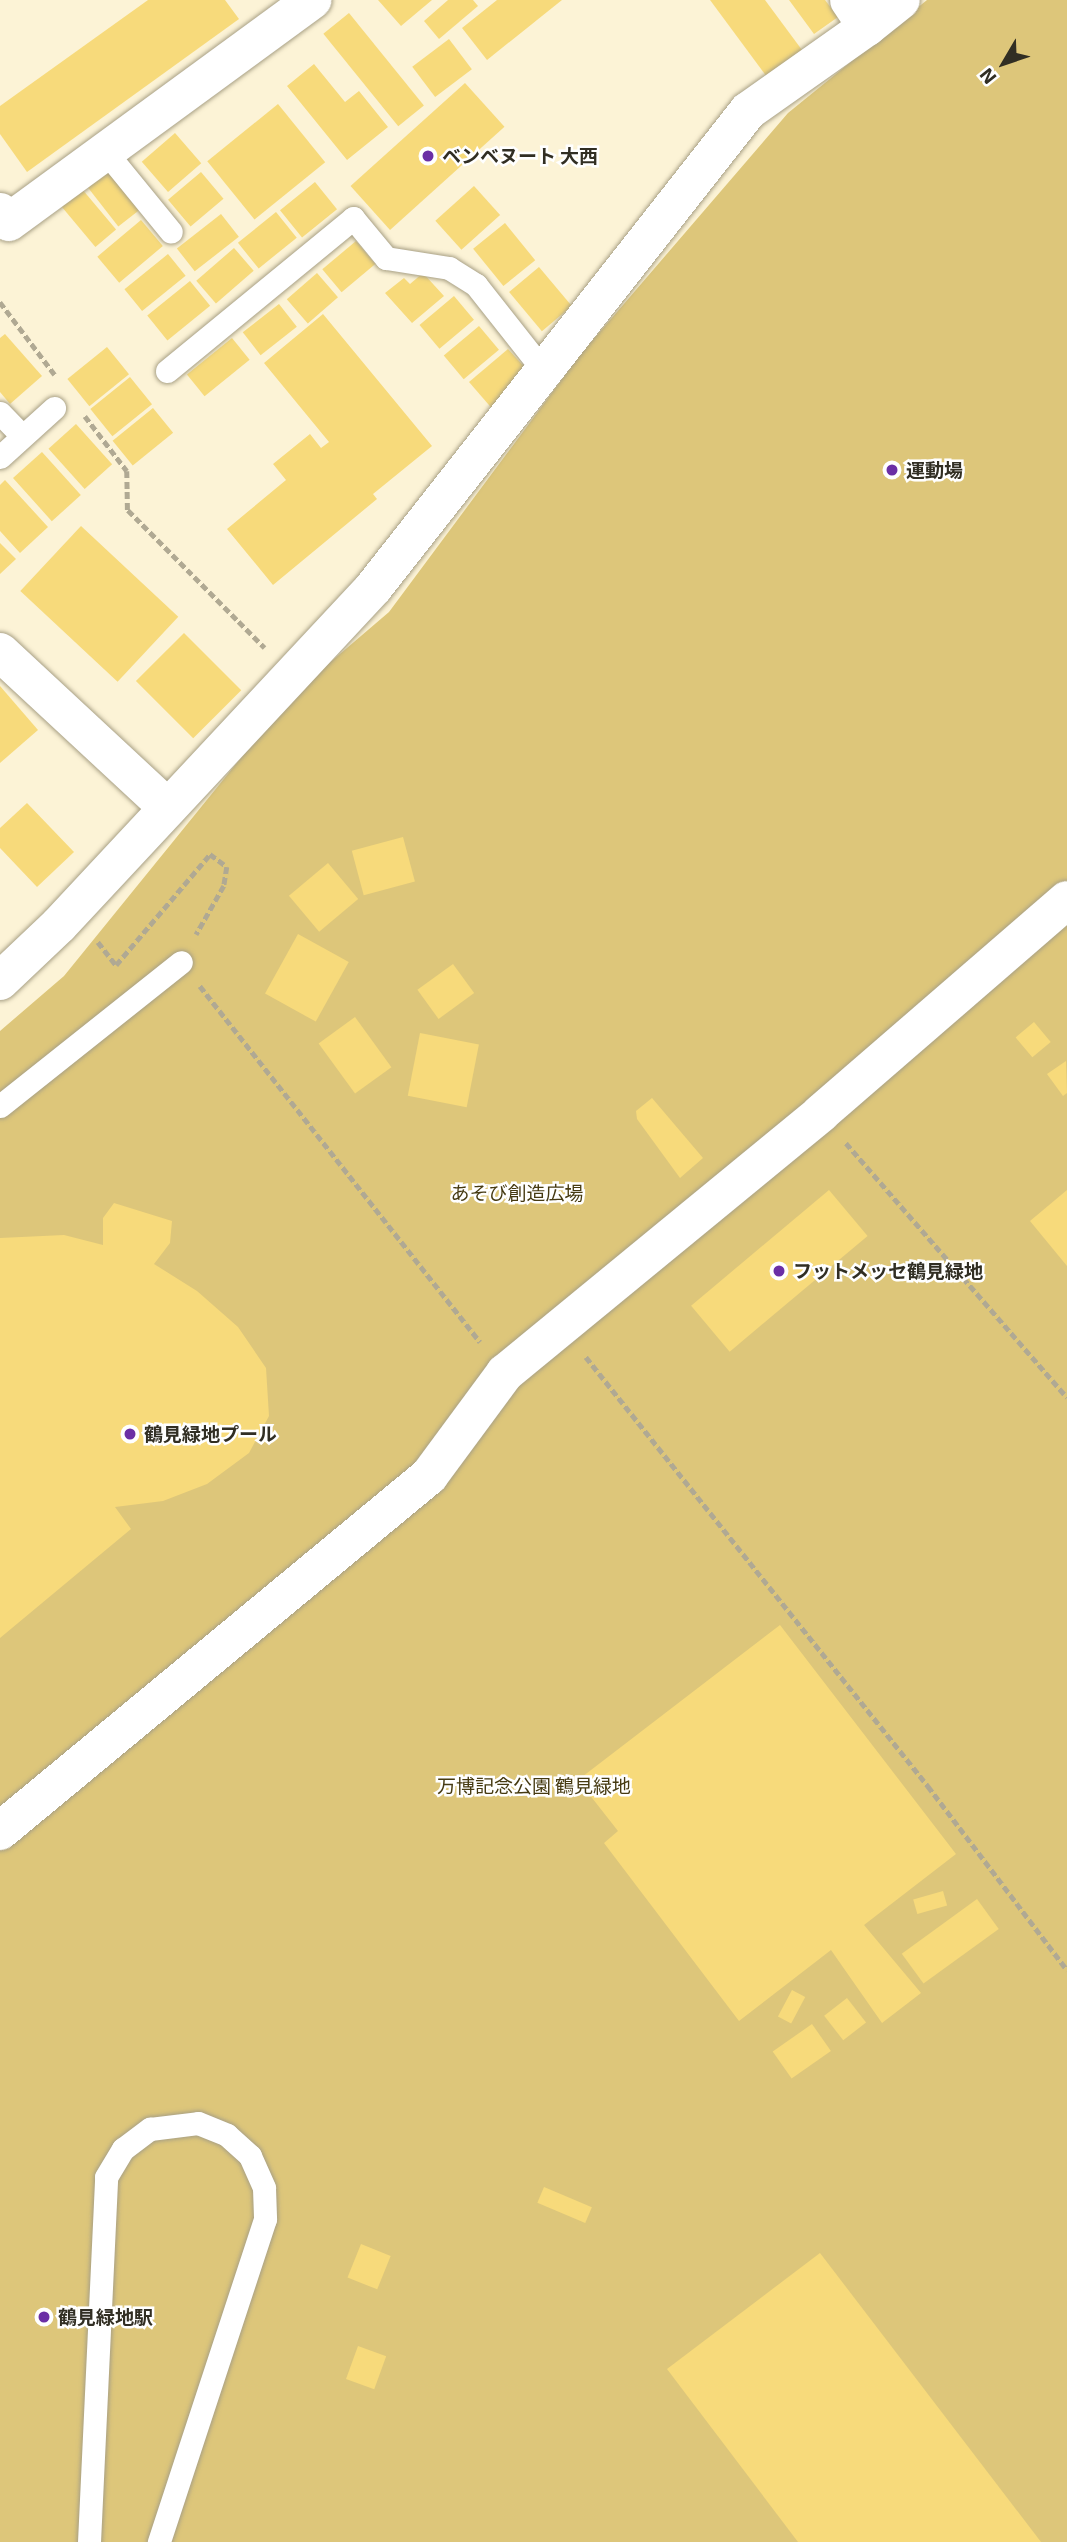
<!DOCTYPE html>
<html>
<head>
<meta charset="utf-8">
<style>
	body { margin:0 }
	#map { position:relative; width:1067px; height:2542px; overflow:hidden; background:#fcf3d6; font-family:"Exo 2","Noto Sans JP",sans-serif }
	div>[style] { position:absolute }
	.green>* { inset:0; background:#ddc67a }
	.building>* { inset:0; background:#f7da7b; transform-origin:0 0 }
	.path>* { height:4.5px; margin-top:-2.25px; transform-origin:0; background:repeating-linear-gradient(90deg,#b0a993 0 7px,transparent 0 10.5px) }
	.roads { filter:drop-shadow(0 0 2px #a8a085) drop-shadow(0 0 2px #a8a085) }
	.lane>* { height:23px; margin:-11.5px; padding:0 11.5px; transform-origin:11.5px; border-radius:11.5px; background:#fff }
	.street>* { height:38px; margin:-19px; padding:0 19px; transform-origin:19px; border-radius:19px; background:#fff }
	.dots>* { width:19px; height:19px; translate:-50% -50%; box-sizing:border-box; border:4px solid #fff; border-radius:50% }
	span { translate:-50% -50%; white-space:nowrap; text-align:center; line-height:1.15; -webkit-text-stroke:5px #fff; paint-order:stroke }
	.poi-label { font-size:19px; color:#312e23; font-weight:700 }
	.left { translate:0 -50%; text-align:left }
	.park-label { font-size:19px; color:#463a11 }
	.north { position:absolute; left:969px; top:28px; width:70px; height:70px; -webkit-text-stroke:5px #fff; paint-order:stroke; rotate:231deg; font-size:19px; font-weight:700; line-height:28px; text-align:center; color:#312e23 }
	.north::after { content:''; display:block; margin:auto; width:24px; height:32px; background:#312e23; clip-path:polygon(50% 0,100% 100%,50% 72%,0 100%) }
</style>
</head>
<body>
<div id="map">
	<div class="green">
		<i style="clip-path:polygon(927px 0,1067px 0,1067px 2542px,0 2542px,0 1031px,64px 976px,292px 695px,389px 612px,580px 355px,788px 113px)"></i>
	</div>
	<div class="building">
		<i style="clip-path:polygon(148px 0,225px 0,239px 19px,27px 172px,0 134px,0 106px)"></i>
		<i style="clip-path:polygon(378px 0,432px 0,401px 26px)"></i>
		<i style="clip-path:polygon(448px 0,473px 0,478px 6px,439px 39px,424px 21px)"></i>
		<i style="clip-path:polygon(497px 0,562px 0,487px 60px,462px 28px)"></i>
		<i style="clip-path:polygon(710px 0,765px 0,802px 50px,767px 77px)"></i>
		<i style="clip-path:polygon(789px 0,825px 0,838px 17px,814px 34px)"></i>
		<i style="left:349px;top:13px;width:119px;height:33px;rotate:51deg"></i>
		<i style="left:449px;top:39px;width:38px;height:46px;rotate:53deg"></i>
		<i style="clip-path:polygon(314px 64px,345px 102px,359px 91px,388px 127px,347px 160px,287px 86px)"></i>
		<i style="left:465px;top:83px;width:59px;height:154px;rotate:48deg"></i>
		<i style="left:278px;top:104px;width:75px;height:91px;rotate:51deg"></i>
		<i style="left:175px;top:133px;width:40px;height:44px;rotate:49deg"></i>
		<i style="left:108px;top:171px;width:50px;height:26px;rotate:52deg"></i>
		<i style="left:201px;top:172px;width:35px;height:43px;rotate:50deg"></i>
		<i style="left:315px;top:182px;width:35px;height:45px;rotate:51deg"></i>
		<i style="left:474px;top:186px;width:39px;height:52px;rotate:48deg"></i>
		<i style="left:82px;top:189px;width:53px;height:27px;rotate:50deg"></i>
		<i style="left:276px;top:212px;width:33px;height:49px;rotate:51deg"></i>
		<i style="left:221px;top:214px;width:29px;height:56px;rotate:52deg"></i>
		<i style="left:141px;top:220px;width:34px;height:57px;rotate:50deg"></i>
		<i style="left:505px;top:223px;width:48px;height:41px;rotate:51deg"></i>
		<i style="left:356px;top:241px;width:30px;height:44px;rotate:50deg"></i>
		<i style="left:234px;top:248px;width:30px;height:50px;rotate:49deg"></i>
		<i style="left:168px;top:254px;width:28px;height:56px;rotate:51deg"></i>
		<i style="left:539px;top:267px;width:51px;height:39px;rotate:50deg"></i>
		<i style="left:317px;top:273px;width:32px;height:40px;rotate:49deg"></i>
		<i style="clip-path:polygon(423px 273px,444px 296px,412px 323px,385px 293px,404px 278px,410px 284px)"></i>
		<i style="left:190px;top:281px;width:32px;height:55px;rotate:51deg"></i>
		<i style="left:454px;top:296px;width:31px;height:45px;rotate:50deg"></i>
		<i style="left:279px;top:304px;width:29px;height:46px;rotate:52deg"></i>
		<i style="clip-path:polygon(323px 314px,432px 446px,373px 494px,377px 499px,273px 585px,227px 529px,286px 480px,273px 464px,310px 434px,321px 448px,329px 442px,264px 363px)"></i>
		<i style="left:479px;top:326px;width:31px;height:46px;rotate:50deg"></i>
		<i style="clip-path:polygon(5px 334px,42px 376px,10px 404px,0 392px,0 338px)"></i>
		<i style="left:232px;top:338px;width:28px;height:58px;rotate:51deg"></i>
		<i style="left:107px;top:347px;width:35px;height:51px;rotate:51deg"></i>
		<i style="clip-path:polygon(508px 349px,529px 372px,495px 412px,469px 382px)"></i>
		<i style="left:130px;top:377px;width:35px;height:51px;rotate:51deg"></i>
		<i style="left:153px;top:408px;width:32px;height:52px;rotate:51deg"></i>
		<i style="left:76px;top:424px;width:54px;height:37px;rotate:48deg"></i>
		<i style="left:42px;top:452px;width:58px;height:39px;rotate:48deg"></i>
		<i style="clip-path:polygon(5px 480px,48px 527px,20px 553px,0 531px,0 485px)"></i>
		<i style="left:81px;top:526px;width:133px;height:89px;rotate:43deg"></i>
		<i style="clip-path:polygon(0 543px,16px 559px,0 574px)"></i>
		<i style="left:184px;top:633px;width:81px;height:68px;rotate:45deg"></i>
		<i style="clip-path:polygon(0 686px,38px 730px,0 763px)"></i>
		<i style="clip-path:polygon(27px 803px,74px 852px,37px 887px,0 848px,0 828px)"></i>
		<i style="left:403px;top:837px;width:46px;height:53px;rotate:75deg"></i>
		<i style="left:328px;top:863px;width:47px;height:51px;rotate:50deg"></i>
		<i style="left:298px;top:934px;width:58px;height:68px;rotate:29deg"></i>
		<i style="left:453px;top:964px;width:36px;height:44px;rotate:54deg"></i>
		<i style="left:355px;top:1017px;width:62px;height:45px;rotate:54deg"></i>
		<i style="left:1034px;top:1022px;width:26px;height:24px;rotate:50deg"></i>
		<i style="left:420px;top:1033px;width:60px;height:64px;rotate:11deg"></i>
		<i style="clip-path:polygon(1066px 1061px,1067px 1093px,1063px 1096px,1047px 1074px)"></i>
		<i style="clip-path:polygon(652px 1098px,703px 1158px,680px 1178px,637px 1119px,636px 1111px)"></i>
		<i style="left:829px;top:1190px;width:60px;height:180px;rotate:50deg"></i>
		<i style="clip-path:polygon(1067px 1190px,1067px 1266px,1030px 1221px)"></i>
		<i style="clip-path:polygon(114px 1203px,172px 1221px,170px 1243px,154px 1264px,197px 1291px,238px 1327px,266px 1368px,269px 1416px,249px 1453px,207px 1484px,163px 1501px,115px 1507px,131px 1529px,0 1638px,0 1238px,64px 1235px,103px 1245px,103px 1218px)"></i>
		<i style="clip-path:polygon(780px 1625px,956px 1854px,864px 1925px,921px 1993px,882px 2023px,831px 1950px,739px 2021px,604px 1843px,618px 1831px,578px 1780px)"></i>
		<i style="left:943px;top:1891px;width:15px;height:31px;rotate:74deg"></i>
		<i style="left:977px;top:1899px;width:37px;height:93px;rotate:54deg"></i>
		<i style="left:792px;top:1990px;width:15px;height:30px;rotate:28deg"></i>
		<i style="left:847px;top:1998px;width:31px;height:29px;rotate:52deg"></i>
		<i style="left:812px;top:2024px;width:33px;height:48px;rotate:55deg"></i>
		<i style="left:544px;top:2187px;width:52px;height:17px;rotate:23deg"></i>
		<i style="left:361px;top:2244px;width:32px;height:36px;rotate:22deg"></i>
		<i style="clip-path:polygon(820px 2253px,1041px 2542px,798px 2542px,667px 2369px)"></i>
		<i style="left:358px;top:2346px;width:30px;height:35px;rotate:20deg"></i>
	</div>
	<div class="path">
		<i style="left:0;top:302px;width:91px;rotate:53deg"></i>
		<i style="left:85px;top:416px;width:69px;rotate:52.6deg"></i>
		<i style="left:127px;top:471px;width:39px;rotate:89deg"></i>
		<i style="left:128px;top:510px;width:194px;rotate:45.2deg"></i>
		<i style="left:98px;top:942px;width:29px;rotate:52deg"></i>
		<i style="left:116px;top:965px;width:145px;rotate:-49.7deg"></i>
		<i style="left:210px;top:854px;width:21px;rotate:37deg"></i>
		<i style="left:227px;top:867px;width:19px;rotate:99deg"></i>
		<i style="left:224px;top:886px;width:56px;rotate:119.7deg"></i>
		<i style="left:200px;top:986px;width:453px;rotate:51.8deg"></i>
		<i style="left:846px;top:1143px;width:337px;rotate:49deg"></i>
		<i style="left:586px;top:1357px;width:549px;rotate:51.44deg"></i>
		<i style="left:928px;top:1786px;width:231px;rotate:52.9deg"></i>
	</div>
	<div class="roads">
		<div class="lane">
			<i style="left:105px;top:151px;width:104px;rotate:50.8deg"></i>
			<i style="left:167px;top:371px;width:241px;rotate:-39.4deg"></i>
			<i style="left:353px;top:218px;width:52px;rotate:50.5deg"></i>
			<i style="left:386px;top:258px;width:64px;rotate:9deg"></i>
			<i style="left:449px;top:268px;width:32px;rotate:32deg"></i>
			<i style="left:476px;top:285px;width:110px;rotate:51.7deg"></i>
			<i style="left:0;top:413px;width:32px;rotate:46deg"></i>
			<i style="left:0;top:457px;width:73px;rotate:-42.2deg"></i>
			<i style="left:0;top:1106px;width:231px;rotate:-38.5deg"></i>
			<i style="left:89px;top:2542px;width:365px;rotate:-87.3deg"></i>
			<i style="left:106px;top:2177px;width:33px;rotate:-59deg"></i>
			<i style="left:123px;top:2149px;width:34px;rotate:-37deg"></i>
			<i style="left:150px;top:2129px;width:48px;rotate:-7.1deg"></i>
			<i style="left:198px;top:2123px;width:31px;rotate:22deg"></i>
			<i style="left:227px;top:2135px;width:31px;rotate:42deg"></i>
			<i style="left:250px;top:2156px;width:35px;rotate:66deg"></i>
			<i style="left:264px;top:2188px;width:31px;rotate:88deg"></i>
			<i style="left:265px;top:2219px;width:340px;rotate:108.2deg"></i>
		</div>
		<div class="street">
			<i style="left:867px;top:27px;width:43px;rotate:-38.5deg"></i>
			<i style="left:0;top:212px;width:13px;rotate:48deg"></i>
			<i style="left:9px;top:222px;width:376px;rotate:-36.2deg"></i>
			<i style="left:0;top:652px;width:229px;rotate:42.9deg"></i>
			<i style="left:0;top:981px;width:81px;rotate:-43.5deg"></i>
			<i style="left:59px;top:925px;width:462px;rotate:-47deg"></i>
			<i style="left:374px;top:587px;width:605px;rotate:-51.84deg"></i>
			<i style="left:748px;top:111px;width:146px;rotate:-35.2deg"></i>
			<i style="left:867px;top:27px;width:32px;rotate:-124deg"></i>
			<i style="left:0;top:1831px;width:557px;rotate:-39.61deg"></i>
			<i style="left:429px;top:1476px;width:128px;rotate:-53.6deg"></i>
			<i style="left:505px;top:1373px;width:409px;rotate:-39.4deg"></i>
			<i style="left:821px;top:1113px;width:325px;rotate:-40.9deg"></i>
		</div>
	</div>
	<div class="dots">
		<i style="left:428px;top:156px;background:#6b2fa5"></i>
		<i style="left:892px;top:470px;background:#6b2fa5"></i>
		<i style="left:779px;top:1271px;background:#6b2fa5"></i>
		<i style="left:130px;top:1434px;background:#6b2fa5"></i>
		<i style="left:44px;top:2317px;background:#6b2fa5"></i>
	</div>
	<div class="poi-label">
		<span class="left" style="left:442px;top:156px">ベンベヌート 大西</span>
		<span class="left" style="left:906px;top:470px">運動場</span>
		<span class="left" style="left:793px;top:1271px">フットメッセ鶴見緑地</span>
		<span class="left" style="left:144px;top:1434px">鶴見緑地プール</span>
		<span class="left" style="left:58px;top:2317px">鶴見緑地駅</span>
	</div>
	<div class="park-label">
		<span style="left:517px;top:1193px">あそび創造広場</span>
		<span style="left:534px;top:1786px">万博記念公園 鶴見緑地</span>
	</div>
	<div class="north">N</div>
</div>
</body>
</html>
